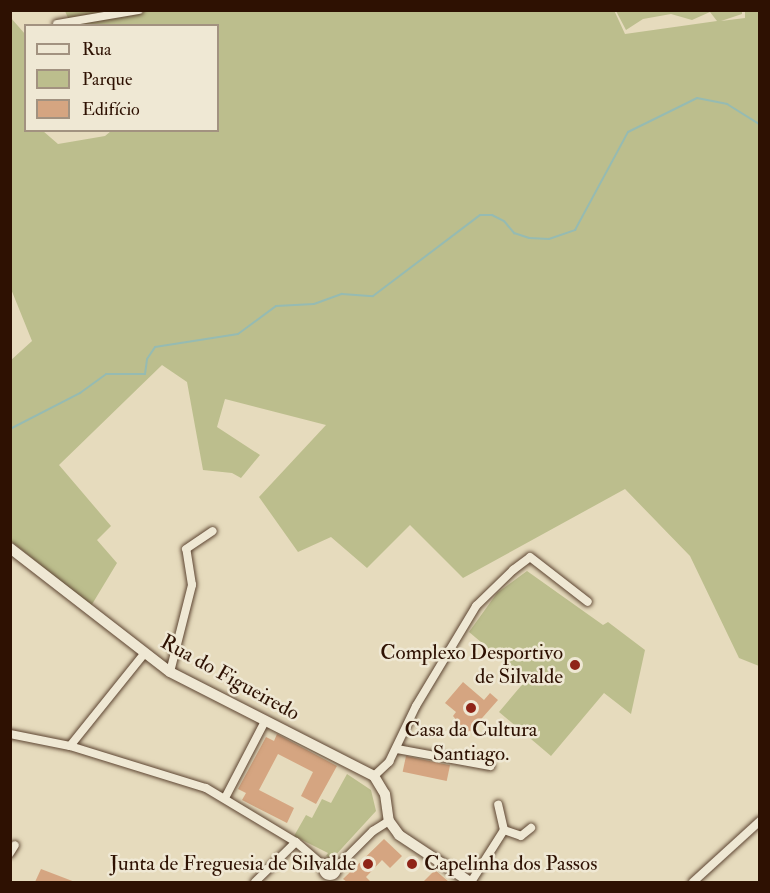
<!DOCTYPE html>
<html>
<head>
<meta charset="utf-8">
<style>
	body { margin:0 }
	#map { position:relative; width:770px; height:893px; overflow:hidden; background:#e6dbbd; font-family:"IM FELL Double Pica",serif }
	div>[style] { position:absolute }
	.green>* { inset:0; background:#bcbe8d }
	.stream>* { height:2px; margin:-1px; padding:0 1px; transform-origin:1px; border-radius:1px; background:#96bbb2 }
	.building>* { inset:0; background:#d5a581; transform-origin:0 0 }
	.roads { filter:drop-shadow(0 0 2px #5c4431) drop-shadow(0 0 2px #5c4431) }
	.minor>* { height:8px; margin:-4px; padding:0 4px; transform-origin:4px; border-radius:4px; background:#efe8d4 }
	.minor>.ring { margin:-4px; padding:0; box-sizing:content-box; background:none; border:8px solid #efe8d4; border-radius:50% }
	.secondary>* { height:10px; margin:-5px; padding:0 5px; transform-origin:5px; border-radius:5px; background:#efe8d4 }
	.dots>* { width:16px; height:16px; translate:-50% -50%; box-sizing:border-box; border:3px solid #efe8d4; border-radius:50% }
	span { translate:-50% -50%; white-space:nowrap; text-align:center; line-height:1.15; -webkit-text-stroke:5px #efe8d4; paint-order:stroke }
	.poi-label { font-size:21px; color:#2e1102 }
	.right { translate:-100% -50%; text-align:right }
	.left { translate:0 -50%; text-align:left }
	.street-label { font-size:21px; color:#2e1102 }
	.frame { position:absolute; inset:0; border:12px solid #2e1102; pointer-events:none }
	.legend { position:absolute; left:24px; top:24px; width:195px; height:108px; box-sizing:border-box; background:#efe8d4; border:2px solid #a29280; margin:0; padding:8px 10px; list-style:none; font-size:18px; color:#2e1102 }
	.legend li { display:flex; align-items:center; gap:12px; height:30px }
	.legend b { width:30px; border:2px solid #a29280 }
</style>
</head>
<body>
<div id="map">
	<div class="green">
		<i style="clip-path:polygon(614px 10px,625px 34px,717px 21px,710px 12px,692px 20px,671px 14px,643px 19px,626px 30px,616px 11px,742px 11px,742px 14px,721px 21px,745px 18px,745px 11px,759px 11px,759px 666px,739px 658px,690px 556px,625px 489px,463px 578px,410px 525px,367px 568px,331px 537px,298px 552px,259px 497px,326px 425px,225px 399px,217px 427px,260px 455px,241px 478px,232px 473px,203px 470px,187px 382px,162px 365px,59px 465px,111px 526px,97px 540px,117px 563px,91px 606px,11px 541px,10px 361px,32px 341px,11px 289px,11px 18px,25px 34px,26px 130px,43px 131px,58px 144px,105px 136px,111px 131px,218px 130px,218px 26px,71px 25px,65px 11px)"></i>
		<i style="clip-path:polygon(527px 571px,603px 625px,608px 622px,645px 650px,631px 714px,604px 693px,551px 756px,499px 712px,526px 680px,469px 632px,497px 593px)"></i>
		<i style="clip-path:polygon(347px 774px,371px 790px,376px 811px,332px 859px,326px 856px,328px 853px,294px 836px,306px 815px,312px 818px,322px 799px,331px 803px)"></i>
	</div>
	<div class="stream">
		<i style="left:10px;top:429px;width:79px;rotate:-27.2deg"></i>
		<i style="left:80px;top:393px;width:32px;rotate:-36deg"></i>
		<i style="left:106px;top:374px;width:39px"></i>
		<i style="left:145px;top:374px;width:15px;rotate:-82deg"></i>
		<i style="left:147px;top:359px;width:14px;rotate:-56deg"></i>
		<i style="left:155px;top:347px;width:84px;rotate:-8.9deg"></i>
		<i style="left:238px;top:334px;width:47px;rotate:-36.4deg"></i>
		<i style="left:276px;top:306px;width:38px;rotate:-3deg"></i>
		<i style="left:314px;top:304px;width:30px;rotate:-20deg"></i>
		<i style="left:342px;top:294px;width:31px;rotate:4deg"></i>
		<i style="left:373px;top:296px;width:134px;rotate:-37.1deg"></i>
		<i style="left:480px;top:215px;width:12px"></i>
		<i style="left:492px;top:215px;width:13px;rotate:27deg"></i>
		<i style="left:504px;top:221px;width:16px;rotate:50deg"></i>
		<i style="left:514px;top:233px;width:16px;rotate:18deg"></i>
		<i style="left:529px;top:238px;width:20px;rotate:3deg"></i>
		<i style="left:549px;top:239px;width:28px;rotate:-19deg"></i>
		<i style="left:575px;top:230px;width:111px;rotate:-61.6deg"></i>
		<i style="left:628px;top:132px;width:77px;rotate:-26.2deg"></i>
		<i style="left:697px;top:98px;width:31px;rotate:11deg"></i>
		<i style="left:727px;top:104px;width:39px;rotate:32deg"></i>
	</div>
	<div class="building">
		<i style="clip-path:polygon(463px 682px,484px 700px,490px 693px,498px 700px,468px 734px,453px 716px,456px 712px,445px 703px)"></i>
		<i style="clip-path:polygon(277px 734px,337px 766px,316px 804px,301px 796px,313px 772px,278px 754px,259px 790px,294px 808px,287px 823px,242px 800px,246px 793px,238px 789px,266px 737px,274px 741px)"></i>
		<i style="left:406px;top:756px;width:45px;height:16px;rotate:12deg"></i>
		<i style="clip-path:polygon(384px 839px,402px 856px,390px 868px,382px 860px,366px 877px,371px 882px,347px 882px,343px 879px)"></i>
		<i style="clip-path:polygon(41px 869px,75px 882px,35px 882px)"></i>
		<i style="clip-path:polygon(435px 870px,449px 882px,423px 882px)"></i>
	</div>
	<div class="roads">
		<div class="minor">
			<i style="left:57px;top:24px;width:83px;rotate:-9.7deg"></i>
			<i style="left:170px;top:672px;width:90px;rotate:-75.8deg"></i>
			<i style="left:192px;top:585px;width:36px;rotate:-99deg"></i>
			<i style="left:186px;top:549px;width:32px;rotate:-34deg"></i>
			<i style="left:10px;top:734px;width:61px;rotate:11.3deg"></i>
			<i style="left:70px;top:746px;width:142px;rotate:17.2deg"></i>
			<i style="left:206px;top:788px;width:105px;rotate:31deg"></i>
			<i style="left:296px;top:842px;width:37px;rotate:41deg"></i>
			<i style="left:70px;top:746px;width:118px;rotate:-51.2deg"></i>
			<i style="left:397px;top:749px;width:95px;rotate:10.4deg"></i>
			<i style="left:374px;top:776px;width:21px;rotate:-43deg"></i>
			<i style="left:389px;top:762px;width:62px;rotate:-64.3deg"></i>
			<i style="left:416px;top:706px;width:117px;rotate:-59deg"></i>
			<i style="left:476px;top:606px;width:52px;rotate:-44.2deg"></i>
			<i style="left:513px;top:570px;width:21px;rotate:-37deg"></i>
			<i style="left:530px;top:557px;width:73px;rotate:37.8deg"></i>
			<i style="left:225px;top:798px;width:87px;rotate:-62.5deg"></i>
			<i style="left:504px;top:830px;width:18px;rotate:19deg"></i>
			<i style="left:521px;top:836px;width:13px;rotate:-39deg"></i>
			<i style="left:10px;top:853px;width:9px;rotate:-58deg"></i>
			<i class="ring" style="left:323px;top:862px;width:6px;height:6px"></i>
			<i style="left:337px;top:867px;width:51px;rotate:-45deg"></i>
			<i style="left:373px;top:831px;width:19px;rotate:-32deg"></i>
			<i style="left:255px;top:882px;width:57px;rotate:-44.3deg"></i>
			<i style="left:471px;top:882px;width:62px;rotate:-57.6deg"></i>
			<i style="left:504px;top:830px;width:26px;rotate:-103deg"></i>
			<i style="left:693px;top:882px;width:91px;rotate:-42.3deg"></i>
		</div>
		<div class="secondary">
			<i style="left:10px;top:548px;width:202px;rotate:37.8deg"></i>
			<i style="left:170px;top:672px;width:229px;rotate:27deg"></i>
			<i style="left:374px;top:776px;width:21px;rotate:59deg"></i>
			<i style="left:385px;top:794px;width:27px;rotate:82deg"></i>
			<i style="left:389px;top:821px;width:17px;rotate:54deg"></i>
			<i style="left:399px;top:835px;width:85px;rotate:33.5deg"></i>
		</div>
	</div>
	<div class="dots">
		<i style="left:575px;top:665px;background:#8f2418"></i>
		<i style="left:471px;top:708px;background:#8f2418"></i>
		<i style="left:368px;top:864px;background:#8f2418"></i>
		<i style="left:412px;top:864px;background:#8f2418"></i>
	</div>
	<div class="poi-label">
		<span class="right" style="left:563px;top:665px">Complexo Desportivo<br>de Silvalde</span>
		<span style="left:471px;top:742px">Casa da Cultura<br>Santiago.</span>
		<span class="right" style="left:356px;top:864px">Junta de Freguesia de Silvalde</span>
		<span class="left" style="left:424px;top:864px">Capelinha dos Passos</span>
	</div>
	<div class="street-label">
		<span style="left:230px;top:678px;rotate:29deg">Rua do Figueiredo</span>
	</div>
	<div class="frame"></div>
	<ul class="legend">
	<li><b style="height:8px;background:#efe8d4"></b>Rua</li>
	<li><b style="height:16px;background:#bcbe8d"></b>Parque</li>
	<li><b style="height:16px;background:#d5a581"></b>Edifício</li>
	</ul>
</div>
</body>
</html>
